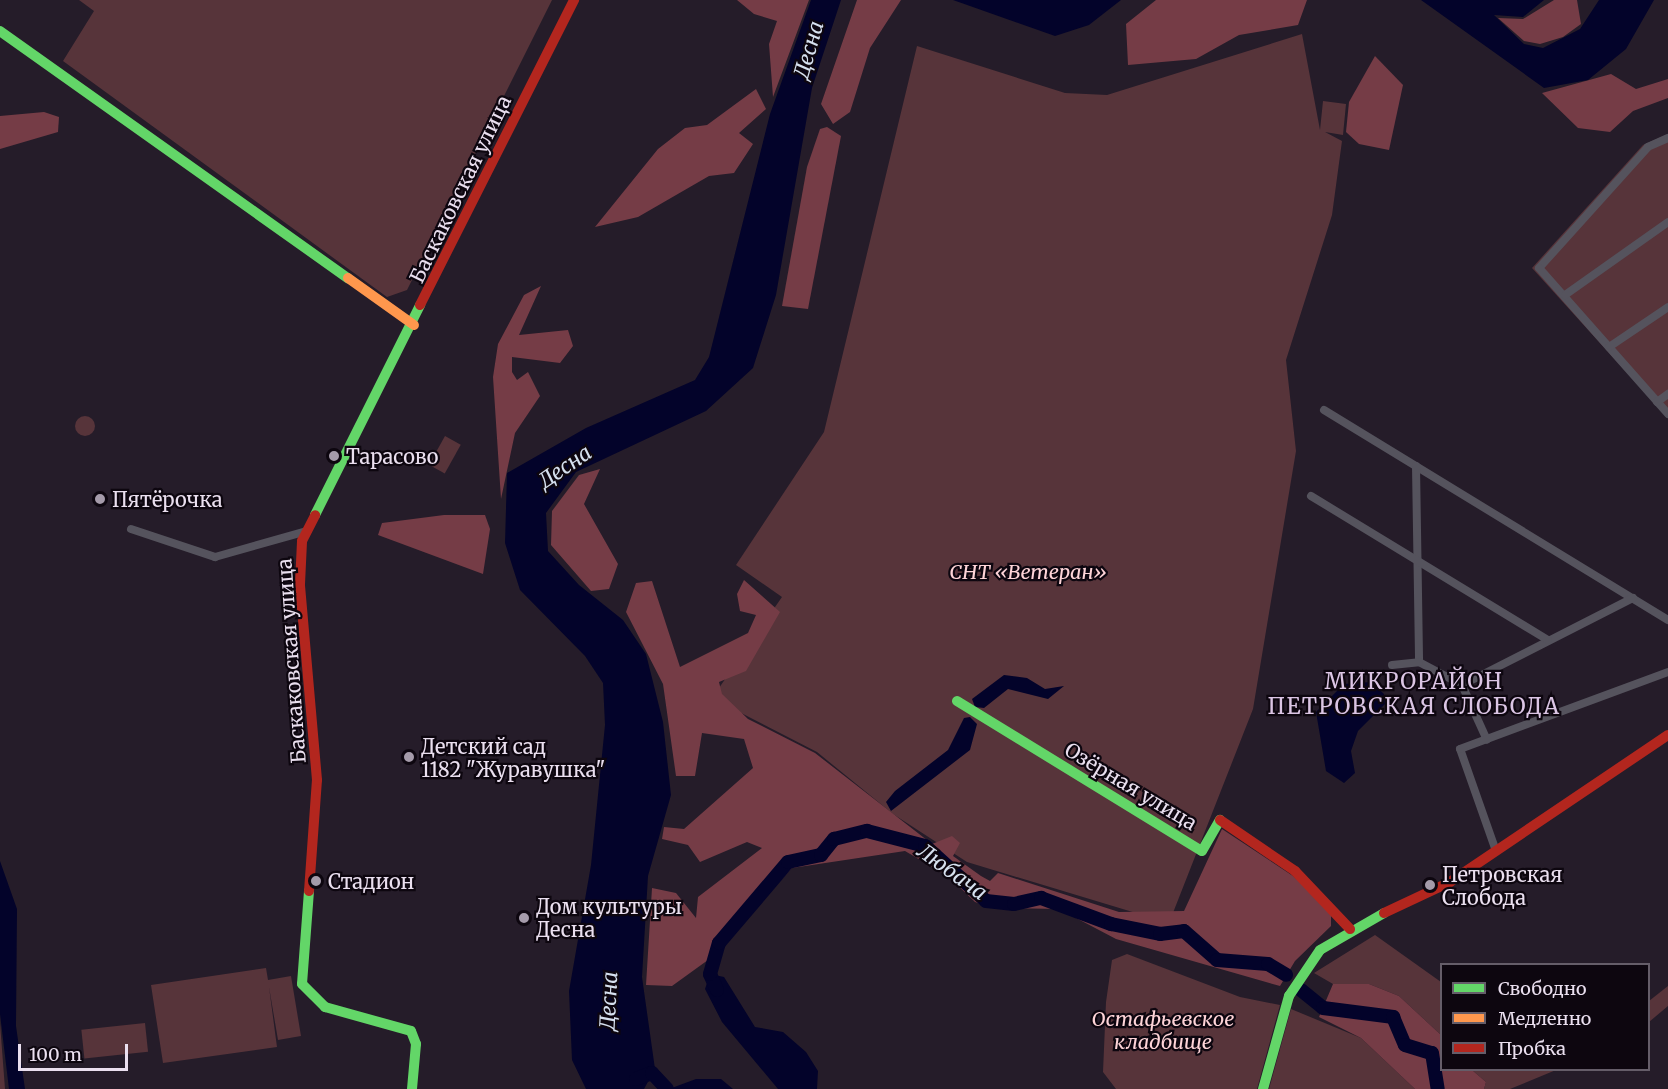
<!DOCTYPE html>
<html>
<head>
<meta charset="utf-8">
<style>
	body { margin:0 }
	#map { position:relative; width:1668px; height:1089px; overflow:hidden; background:#251c29; font-family:Merriweather,serif }
	div>[style] { position:absolute }
	.green>* { inset:0; background:#57343a; transform-origin:0 0 }
	.round { border-radius:50% }
	.forest>* { inset:0; background:#753c46 }
	.water>* { inset:0; background:#03032a }
	.river>* { height:14px; margin:-7px; padding:0 7px; transform-origin:7px; border-radius:7px; background:#03032a }
	.street>* { height:8px; margin:-4px; padding:0 4px; transform-origin:4px; border-radius:4px; background:#55535d }
	.fast>* { height:10px; margin:-5px; padding:0 5px; transform-origin:5px; border-radius:5px; background:#63d668 }
	.slow>* { height:10px; margin:-5px; padding:0 5px; transform-origin:5px; border-radius:5px; background:#ff974d }
	.jam>* { height:10px; margin:-5px; padding:0 5px; transform-origin:5px; border-radius:5px; background:#b3261e }
	.dots>* { width:16px; height:16px; translate:-50% -50%; box-sizing:border-box; border:3px solid #0d060f; border-radius:50% }
	span { translate:-50% -50%; white-space:nowrap; text-align:center; line-height:1.15; -webkit-text-stroke:4.5px #0d060f; paint-order:stroke }
	.street-label { font-size:20px; color:#eadfef }
	.poi-label { font-size:20px; color:#eadfef }
	.left { translate:0 -50%; text-align:left }
	.park-label { font-size:20px; color:#fed4d8; font-style:italic }
	.water-label { font-size:21px; color:#d6e0ef; font-style:italic }
	.quarter-label { font-size:22px; color:#dbc5e4; letter-spacing:1.5px }
	.legend { position:absolute; left:1440px; top:963px; width:210px; height:108px; box-sizing:border-box; background:#0d060f; border:2px solid #655d69; margin:0; padding:8px 10px; list-style:none; font-size:18px; color:#eadfef }
	.legend li { display:flex; align-items:center; gap:12px; height:30px }
	.legend b { width:30px; border:2px solid #655d69 }
	.scale { position:absolute; left:18px; top:1044px; width:110px; height:27px; box-sizing:border-box; border:3px solid #eadfef; border-top:0; padding-left:8px; font-size:18px; line-height:21px; white-space:nowrap; color:#eadfef; -webkit-text-stroke:4px #0d060f; paint-order:stroke }
</style>
</head>
<body>
<div id="map">
	<div class="green">
		<i style="clip-path:polygon(79px 0,552px 0,407px 290px,387px 297px,63px 61px,94px 11px)"></i>
		<i style="clip-path:polygon(1302px 34px,1320px 130px,1323px 101px,1346px 104px,1343px 135px,1325px 132px,1342px 141px,1332px 215px,1286px 360px,1296px 451px,1253px 709px,1169px 923px,967px 862px,893px 814px,817px 752px,712px 698px,782px 597px,736px 565px,824px 432px,917px 46px,1065px 93px,1107px 95px)"></i>
		<i style="clip-path:polygon(1668px 134px,1668px 418px,1532px 268px,1643px 145px)"></i>
		<i class="round" style="left:75px;top:416px;width:20px;height:20px"></i>
		<i style="left:445px;top:436px;width:18px;height:33px;rotate:29deg"></i>
		<i style="clip-path:polygon(1375px 935px,1441px 982px,1441px 1035px,1399px 996px,1369px 984px,1333px 984px,1314px 973px)"></i>
		<i style="clip-path:polygon(1127px 954px,1240px 997px,1280px 1005px,1257px 1089px,1116px 1089px,1103px 1072px,1106px 1002px,1112px 960px)"></i>
		<i style="clip-path:polygon(266px 968px,268px 980px,291px 976px,301px 1036px,278px 1040px,269px 987px,277px 1047px,163px 1063px,151px 985px)"></i>
		<i style="clip-path:polygon(1668px 986px,1668px 1006px,1649px 1022px,1649px 1001px)"></i>
		<i style="clip-path:polygon(1291px 1009px,1361px 1038px,1415px 1089px,1269px 1089px)"></i>
		<i style="clip-path:polygon(0 1023px,5px 1089px,0 1089px)"></i>
		<i style="left:145px;top:1023px;width:29px;height:64px;rotate:84deg"></i>
		<i style="clip-path:polygon(1472px 1070px,1556px 1070px,1510px 1089px,1484px 1089px,1486px 1082px)"></i>
	</div>
	<div class="forest">
		<i style="clip-path:polygon(737px 0,809px 0,773px 97px,769px 44px,777px 21px,754px 14px)"></i>
		<i style="clip-path:polygon(857px 0,901px 0,870px 48px,850px 112px,833px 124px,821px 104px)"></i>
		<i style="clip-path:polygon(1156px 0,1307px 0,1298px 25px,1239px 35px,1196px 59px,1128px 65px,1126px 24px)"></i>
		<i style="clip-path:polygon(1554px 0,1577px 0,1581px 24px,1563px 37px,1540px 44px,1524px 41px,1498px 18px,1523px 19px)"></i>
		<i style="clip-path:polygon(1375px 56px,1403px 85px,1389px 150px,1359px 144px,1346px 132px,1349px 102px)"></i>
		<i style="clip-path:polygon(1611px 74px,1636px 89px,1668px 79px,1668px 98px,1633px 111px,1610px 132px,1578px 128px,1542px 93px)"></i>
		<i style="clip-path:polygon(756px 89px,766px 109px,739px 133px,753px 144px,734px 173px,709px 176px,638px 217px,595px 227px,658px 149px,685px 128px,707px 125px)"></i>
		<i style="clip-path:polygon(44px 112px,59px 117px,58px 132px,0 149px,0 116px)"></i>
		<i style="clip-path:polygon(827px 127px,841px 136px,808px 309px,782px 306px,807px 167px,820px 129px)"></i>
		<i style="clip-path:polygon(541px 286px,519px 335px,568px 330px,573px 346px,560px 363px,512px 357px,512px 372px,517px 380px,528px 372px,540px 396px,515px 433px,501px 499px,493px 377px,498px 344px,524px 295px)"></i>
		<i style="clip-path:polygon(600px 469px,584px 504px,618px 564px,609px 589px,591px 591px,551px 545px,552px 511px,579px 475px)"></i>
		<i style="clip-path:polygon(444px 515px,485px 515px,490px 529px,483px 574px,378px 535px,382px 523px)"></i>
		<i style="clip-path:polygon(744px 580px,780px 612px,746px 671px,719px 682px,722px 694px,748px 719px,815px 753px,932px 844px,952px 836px,960px 843px,953px 856px,981px 876px,990px 881px,998px 873px,1119px 912px,1184px 911px,1222px 829px,1293px 876px,1331px 909px,1331px 926px,1295px 961px,1280px 986px,1116px 939px,1059px 909px,993px 908px,975px 902px,949px 877px,905px 851px,792px 868px,708px 960px,672px 986px,646px 985px,652px 888px,676px 893px,696px 918px,698px 897px,762px 848px,747px 842px,700px 862px,688px 845px,662px 839px,664px 827px,684px 829px,753px 768px,744px 739px,702px 733px,695px 776px,676px 776px,663px 684px,626px 612px,636px 583px,652px 581px,680px 667px,748px 633px,756px 615px,740px 611px,737px 594px)"></i>
		<i style="clip-path:polygon(1333px 984px,1369px 984px,1399px 996px,1441px 1035px,1442px 1070px,1472px 1070px,1486px 1082px,1484px 1089px,1415px 1089px,1361px 1038px,1319px 1017px)"></i>
	</div>
	<div class="water">
		<i style="clip-path:polygon(811px 0,841px 0,812px 88px,776px 295px,753px 368px,706px 411px,576px 472px,546px 513px,548px 551px,579px 585px,623px 620px,646px 654px,663px 722px,671px 795px,648px 876px,642px 977px,655px 1069px,644px 1089px,586px 1089px,572px 1060px,569px 991px,591px 865px,605px 725px,603px 683px,585px 656px,520px 590px,505px 543px,507px 473px,586px 428px,695px 380px,709px 357px,770px 114px)"></i>
		<i style="clip-path:polygon(953px 0,1121px 0,1089px 25px,1055px 36px)"></i>
		<i style="clip-path:polygon(1421px 0,1544px 0,1523px 17px,1494px 15px,1524px 44px,1543px 48px,1580px 29px,1599px 0,1654px 0,1626px 49px,1588px 80px,1544px 88px)"></i>
		<i style="clip-path:polygon(1004px 675px,1027px 678px,1045px 689px,1064px 686px,1048px 699px,1008px 689px,984px 708px,975px 707px,972px 699px)"></i>
		<i style="clip-path:polygon(1371px 682px,1384px 694px,1385px 704px,1358px 731px,1351px 751px,1355px 773px,1344px 783px,1326px 771px,1316px 712px,1344px 684px)"></i>
		<i style="clip-path:polygon(970px 717px,977px 724px,970px 750px,891px 811px,886px 802px,895px 791px,948px 750px,964px 718px)"></i>
		<i style="clip-path:polygon(0 861px,17px 909px,16px 1026px,25px 1089px,9px 1089px,0 1014px)"></i>
		<i style="clip-path:polygon(710px 974px,724px 977px,755px 1027px,783px 1032px,806px 1052px,818px 1071px,817px 1089px,778px 1089px,722px 1022px,705px 989px)"></i>
		<i style="clip-path:polygon(696px 1079px,721px 1079px,733px 1089px,669px 1089px)"></i>
	</div>
	<div class="river">
		<i style="left:717px;top:990px;width:17px;rotate:-114deg"></i>
		<i style="left:710px;top:974px;width:32px;rotate:-74deg"></i>
		<i style="left:719px;top:943px;width:106px;rotate:-49.6deg"></i>
		<i style="left:788px;top:862px;width:34px;rotate:-12deg"></i>
		<i style="left:821px;top:855px;width:21px;rotate:-51deg"></i>
		<i style="left:834px;top:839px;width:34px;rotate:-14deg"></i>
		<i style="left:867px;top:831px;width:60px;rotate:14.5deg"></i>
		<i style="left:925px;top:846px;width:82px;rotate:42deg"></i>
		<i style="left:986px;top:901px;width:28px;rotate:6deg"></i>
		<i style="left:1014px;top:904px;width:28px;rotate:-13deg"></i>
		<i style="left:1041px;top:898px;width:75px;rotate:20.4deg"></i>
		<i style="left:1111px;top:924px;width:50px;rotate:11.5deg"></i>
		<i style="left:1160px;top:934px;width:24px;rotate:-7deg"></i>
		<i style="left:1184px;top:931px;width:44px;rotate:41.3deg"></i>
		<i style="left:1217px;top:960px;width:51px;rotate:4.5deg"></i>
		<i style="left:1268px;top:964px;width:21px;rotate:31deg"></i>
		<i style="left:1301px;top:990px;width:28px;rotate:39deg"></i>
		<i style="left:1323px;top:1008px;width:71px;rotate:7.3deg"></i>
		<i style="left:1393px;top:1017px;width:30px;rotate:67deg"></i>
		<i style="left:1405px;top:1045px;width:28px;rotate:17deg"></i>
		<i style="left:1432px;top:1053px;width:36px;rotate:81deg"></i>
		<i style="left:636px;top:1079px;width:17px;rotate:-21deg"></i>
		<i style="left:652px;top:1073px;width:22px;rotate:47deg"></i>
	</div>
	<div class="street">
		<i style="left:1668px;top:138px;width:22px;rotate:156deg"></i>
		<i style="left:1648px;top:147px;width:163px;rotate:132deg"></i>
		<i style="left:1539px;top:268px;width:195px;rotate:48.5deg"></i>
		<i style="left:1565px;top:295px;width:126px;rotate:-35.3deg"></i>
		<i style="left:1609px;top:347px;width:71px;rotate:-34.1deg"></i>
		<i style="left:1657px;top:402px;width:14px;rotate:-36deg"></i>
		<i style="left:1324px;top:410px;width:403px;rotate:31.4deg"></i>
		<i style="left:1416px;top:466px;width:196px;rotate:89.1deg"></i>
		<i style="left:1419px;top:662px;width:49px;rotate:28.1deg"></i>
		<i style="left:1462px;top:685px;width:192px;rotate:-27deg"></i>
		<i style="left:1311px;top:496px;width:277px;rotate:31.3deg"></i>
		<i style="left:131px;top:529px;width:89px;rotate:18.4deg"></i>
		<i style="left:215px;top:557px;width:96px;rotate:-15.8deg"></i>
		<i style="left:1392px;top:665px;width:27px;rotate:-6deg"></i>
		<i style="left:1462px;top:685px;width:60px;rotate:65.6deg"></i>
		<i style="left:1496px;top:851px;width:108px;rotate:-109.4deg"></i>
		<i style="left:1460px;top:749px;width:222px;rotate:-20.3deg"></i>
	</div>
	<div class="fast">
		<i style="left:0;top:31px;width:427px;rotate:35.4deg"></i>
		<i style="left:315px;top:515px;width:235px;rotate:-63.4deg"></i>
		<i style="left:957px;top:701px;width:287px;rotate:31.5deg"></i>
		<i style="left:1202px;top:851px;width:36px;rotate:-60deg"></i>
		<i style="left:309px;top:891px;width:93px;rotate:94.3deg"></i>
		<i style="left:302px;top:984px;width:33px;rotate:45deg"></i>
		<i style="left:325px;top:1007px;width:89px;rotate:15.6deg"></i>
		<i style="left:411px;top:1031px;width:14px;rotate:69deg"></i>
		<i style="left:416px;top:1044px;width:45px;rotate:95.1deg"></i>
		<i style="left:1263px;top:1089px;width:97px;rotate:-74.4deg"></i>
		<i style="left:1289px;top:996px;width:55px;rotate:-56deg"></i>
		<i style="left:1320px;top:950px;width:74px;rotate:-30deg"></i>
	</div>
	<div class="slow">
		<i style="left:348px;top:278px;width:81px;rotate:35.5deg"></i>
	</div>
	<div class="jam">
		<i style="left:420px;top:305px;width:342px;rotate:-63.2deg"></i>
		<i style="left:1220px;top:820px;width:91px;rotate:34.2deg"></i>
		<i style="left:1295px;top:871px;width:80px;rotate:46.5deg"></i>
		<i style="left:309px;top:891px;width:111px;rotate:-85.9deg"></i>
		<i style="left:317px;top:780px;width:197px;rotate:-95deg"></i>
		<i style="left:300px;top:584px;width:43px;rotate:-87.3deg"></i>
		<i style="left:302px;top:541px;width:29px;rotate:-63deg"></i>
		<i style="left:1384px;top:913px;width:73px;rotate:-25.2deg"></i>
		<i style="left:1450px;top:882px;width:263px;rotate:-34deg"></i>
	</div>
	<div class="dots">
		<i style="left:334px;top:456px;background:#a59baa"></i>
		<i style="left:100px;top:499px;background:#a59baa"></i>
		<i style="left:409px;top:757px;background:#a59baa"></i>
		<i style="left:316px;top:881px;background:#a59baa"></i>
		<i style="left:1430px;top:885px;background:#a59baa"></i>
		<i style="left:524px;top:918px;background:#a59baa"></i>
	</div>
	<div class="street-label">
		<span style="left:460px;top:189px;rotate:-64deg">Баскаковская улица</span>
		<span style="left:291px;top:661px;rotate:-94deg">Баскаковская улица</span>
		<span style="left:1131px;top:786px;rotate:31deg">Озёрная улица</span>
	</div>
	<div class="poi-label">
		<span class="left" style="left:346px;top:456px">Тарасово</span>
		<span class="left" style="left:112px;top:499px">Пятёрочка</span>
		<span class="left" style="left:421px;top:758px">Детский сад<br>1182 "Журавушка"</span>
		<span class="left" style="left:1442px;top:886px">Петровская<br>Слобода</span>
		<span class="left" style="left:328px;top:881px">Стадион</span>
		<span class="left" style="left:536px;top:918px">Дом культуры<br>Десна</span>
	</div>
	<div class="park-label">
		<span style="left:1028px;top:571px">СНТ «Ветеран»</span>
		<span style="left:1163px;top:1030px">Остафьевское<br>кладбище</span>
	</div>
	<div class="water-label">
		<span style="left:809px;top:50px;rotate:-74deg">Десна</span>
		<span style="left:565px;top:467px;rotate:-34deg">Десна</span>
		<span style="left:952px;top:872px;rotate:36deg">Любача</span>
		<span style="left:609px;top:1001px;rotate:-87deg">Десна</span>
	</div>
	<div class="quarter-label">
		<span style="left:1414px;top:694px">МИКРОРАЙОН<br>ПЕТРОВСКАЯ СЛОБОДА</span>
	</div>
	<ul class="legend">
	<li><b style="height:8px;background:#63d668"></b>Свободно</li>
	<li><b style="height:8px;background:#ff974d"></b>Медленно</li>
	<li><b style="height:8px;background:#b3261e"></b>Пробка</li>
	</ul>
	<div class="scale">100 m</div>
</div>
</body>
</html>
